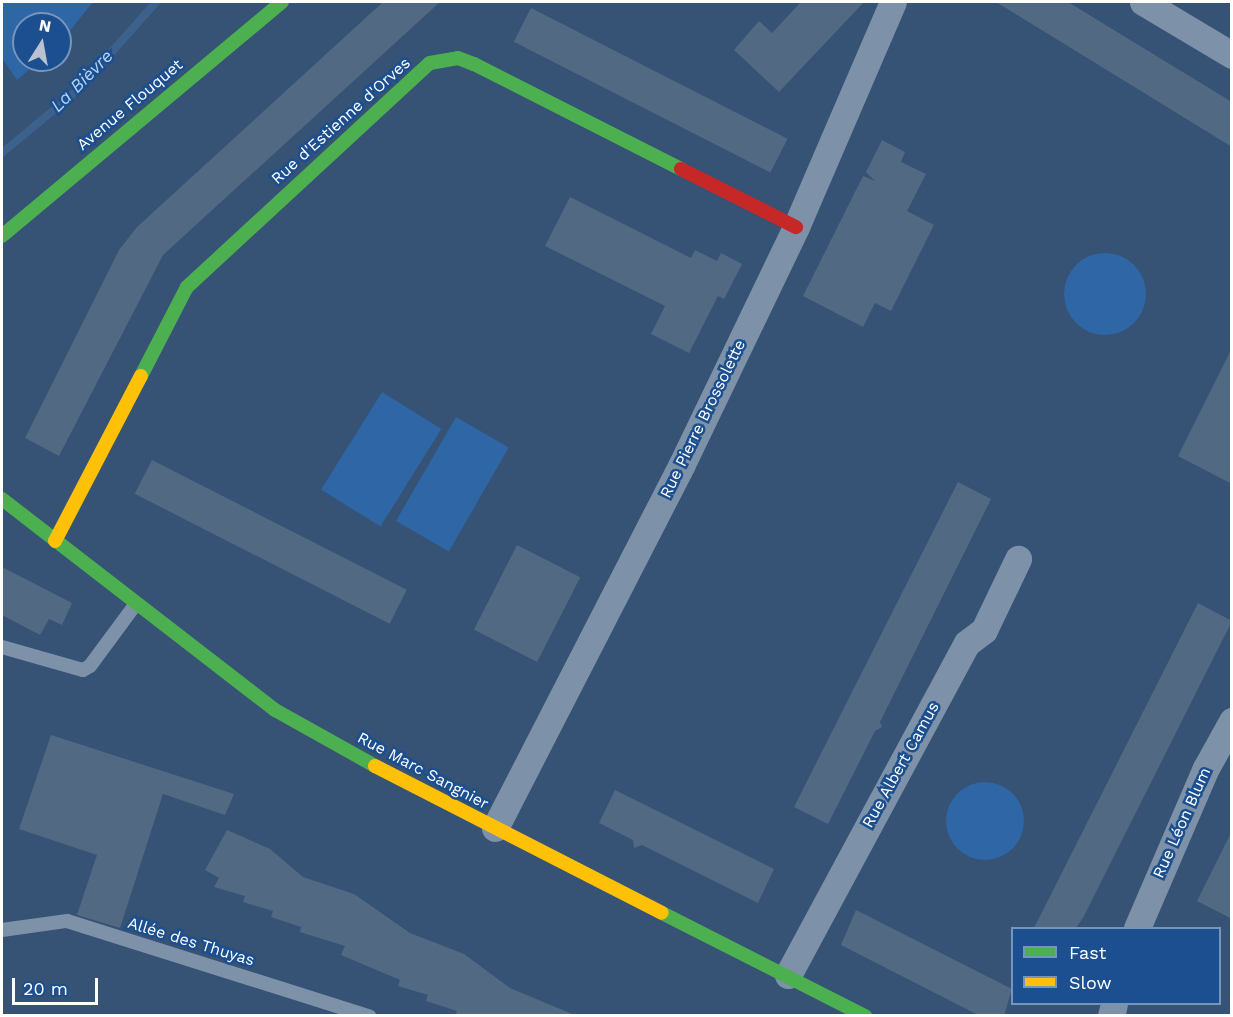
<!DOCTYPE html>
<html>
<head>
<meta charset="utf-8">
<style>
	body { margin:0 }
	#map { position:relative; width:1233px; height:1017px; overflow:hidden; background:#365274; font-family:"Work Sans",sans-serif }
	div>[style] { position:absolute }
	.green>* { inset:0; background:#2f66a5; transform-origin:0 0 }
	.round { border-radius:50% }
	.stream>* { height:8px; margin:-4px; padding:0 4px; transform-origin:4px; border-radius:4px; background:#3b618d }
	.building>* { inset:0; background:#526984; transform-origin:0 0 }
	.lane>* { height:14px; margin:-7px; padding:0 7px; transform-origin:7px; border-radius:7px; background:#7d92a8 }
	.street>* { height:27px; margin:-13.5px; padding:0 13.5px; transform-origin:13.5px; border-radius:13.5px; background:#7d92a8 }
	.fast>* { height:14px; margin:-7px; padding:0 7px; transform-origin:7px; border-radius:7px; background:#4caf50 }
	.slow>* { height:14px; margin:-7px; padding:0 7px; transform-origin:7px; border-radius:7px; background:#ffc107 }
	.jam>* { height:14px; margin:-7px; padding:0 7px; transform-origin:7px; border-radius:7px; background:#c62828 }
	span { translate:-50% -50%; white-space:nowrap; text-align:center; line-height:1.15; -webkit-text-stroke:5px #1b4f8f; paint-order:stroke }
	.street-label { font-size:16px; color:#fff }
	.water-label { font-size:18px; color:#b5d3f5; font-style:italic }
	.frame { position:absolute; inset:0; border:3px solid #fff; pointer-events:none }
	.legend { position:absolute; left:1011px; top:927px; width:210px; height:78px; box-sizing:border-box; background:#1b4f8f; border:2px solid #7695bc; margin:0; padding:8px 10px; list-style:none; font-size:18px; color:#fff }
	.legend li { display:flex; align-items:center; gap:12px; height:30px }
	.legend b { width:30px; border:2px solid #7695bc }
	.north { position:absolute; left:12px; top:12px; width:60px; height:60px; box-sizing:border-box; background:#1b4f8f; border:2px solid #7695bc; border-radius:50%; rotate:11deg; font-size:16px; font-weight:700; line-height:24px; text-align:center; color:#fff }
	.north::after { content:''; display:block; margin:auto; width:21px; height:27px; background:#b9c2ce; clip-path:polygon(50% 0,100% 100%,50% 72%,0 100%) }
	.scale { position:absolute; left:12px; top:978px; width:86px; height:27px; box-sizing:border-box; border:3px solid #fff; border-top:0; padding-left:8px; font-size:18px; line-height:21px; white-space:nowrap; color:#fff; -webkit-text-stroke:4px #1b4f8f; paint-order:stroke }
</style>
</head>
<body>
<div id="map">
	<div class="green">
		<i style="clip-path:polygon(2px 2px,93px 2px,60px 43px,60px 24px,24px 24px,24px 60px,40px 60px,17px 80px,2px 58px)"></i>
		<i class="round" style="left:1064px;top:253px;width:82px;height:82px"></i>
		<i style="left:382px;top:392px;width:70px;height:115px;rotate:32deg"></i>
		<i style="left:456px;top:417px;width:61px;height:120px;rotate:30deg"></i>
		<i class="round" style="left:946px;top:782px;width:78px;height:78px"></i>
	</div>
	<div class="stream">
		<i style="left:2px;top:153px;width:99px;rotate:-39.7deg"></i>
		<i style="left:78px;top:90px;width:118px;rotate:-48.4deg"></i>
	</div>
	<div class="building">
		<i style="clip-path:polygon(383px 2px,440px 2px,163px 255px,59px 456px,25px 438px,119px 250px,137px 227px)"></i>
		<i style="clip-path:polygon(801px 2px,864px 2px,779px 92px,734px 50px,759px 21px,772px 33px)"></i>
		<i style="clip-path:polygon(996px 2px,1068px 2px,1222px 96px,1232px 102px,1232px 147px)"></i>
		<i style="left:531px;top:8px;width:288px;height:38px;rotate:27deg"></i>
		<i style="clip-path:polygon(882px 140px,905px 152px,901px 162px,926px 174px,907px 211px,934px 225px,891px 311px,875px 303px,863px 327px,803px 296px,863px 176px,875px 181px,866px 172px)"></i>
		<i style="clip-path:polygon(570px 197px,691px 258px,695px 250px,717px 261px,721px 253px,742px 264px,724px 299px,718px 296px,689px 353px,651px 334px,665px 306px,545px 246px)"></i>
		<i style="clip-path:polygon(1232px 348px,1232px 484px,1178px 456px)"></i>
		<i style="left:152px;top:460px;width:286px;height:38px;rotate:27deg"></i>
		<i style="clip-path:polygon(958px 482px,991px 499px,880px 722px,882px 727px,875px 731px,828px 824px,794px 807px)"></i>
		<i style="left:517px;top:545px;width:71px;height:95px;rotate:27deg"></i>
		<i style="clip-path:polygon(2px 567px,72px 603px,62px 625px,49px 619px,40px 635px,2px 615px)"></i>
		<i style="clip-path:polygon(1198px 603px,1232px 621px,1084px 916px,1076px 928px,1034px 928px)"></i>
		<i style="clip-path:polygon(51px 735px,234px 794px,225px 815px,163px 794px,120px 928px,77px 915px,97px 855px,19px 829px)"></i>
		<i style="clip-path:polygon(615px 790px,774px 869px,758px 903px,642px 845px,634px 848px,633px 840px,599px 823px)"></i>
		<i style="clip-path:polygon(227px 830px,270px 849px,303px 877px,354px 894px,410px 933px,464px 954px,510px 988px,577px 1016px,455px 1016px,457px 1011px,426px 1001px,428px 995px,398px 986px,400px 980px,341px 955px,345px 946px,300px 932px,301px 927px,271px 917px,273px 911px,243px 902px,245px 896px,214px 887px,219px 878px,205px 870px)"></i>
		<i style="clip-path:polygon(1232px 831px,1232px 919px,1197px 901px)"></i>
		<i style="clip-path:polygon(856px 910px,1012px 989px,1004px 1016px,980px 1016px,841px 945px)"></i>
	</div>
	<div class="lane">
		<i style="left:2px;top:647px;width:84px;rotate:15.9deg"></i>
		<i style="left:83px;top:670px;width:8px;rotate:-30deg"></i>
		<i style="left:90px;top:666px;width:76px;rotate:-53.6deg"></i>
		<i style="left:2px;top:930px;width:66px;rotate:-7.9deg"></i>
		<i style="left:67px;top:921px;width:317px;rotate:17.5deg"></i>
	</div>
	<div class="street">
		<i style="left:1143px;top:2px;width:104px;rotate:30.8deg"></i>
		<i style="left:495px;top:828px;width:409px;rotate:-62.8deg"></i>
		<i style="left:682px;top:464px;width:263px;rotate:-64.3deg"></i>
		<i style="left:796px;top:227px;width:245px;rotate:-66.7deg"></i>
		<i style="left:1137px;top:928px;width:174px;rotate:-66.7deg"></i>
		<i style="left:1206px;top:768px;width:54px;rotate:-61deg"></i>
		<i style="left:788px;top:975px;width:377px;rotate:-61.7deg"></i>
		<i style="left:967px;top:643px;width:21px;rotate:-37deg"></i>
		<i style="left:984px;top:630px;width:79px;rotate:-64.4deg"></i>
		<i style="left:1111px;top:1016px;width:12px;rotate:-76deg"></i>
	</div>
	<div class="fast">
		<i style="left:2px;top:236px;width:365px;rotate:-39.9deg"></i>
		<i style="left:141px;top:376px;width:100px;rotate:-62.7deg"></i>
		<i style="left:187px;top:287px;width:330px;rotate:-42.7deg"></i>
		<i style="left:430px;top:63px;width:28px;rotate:-10deg"></i>
		<i style="left:458px;top:58px;width:17px;rotate:21deg"></i>
		<i style="left:474px;top:64px;width:232px;rotate:26.9deg"></i>
		<i style="left:2px;top:499px;width:345px;rotate:37.7deg"></i>
		<i style="left:275px;top:710px;width:115px;rotate:29.2deg"></i>
		<i style="left:662px;top:913px;width:228px;rotate:26.9deg"></i>
	</div>
	<div class="slow">
		<i style="left:55px;top:541px;width:186px;rotate:-62.5deg"></i>
		<i style="left:375px;top:766px;width:322px;rotate:27.1deg"></i>
	</div>
	<div class="jam">
		<i style="left:681px;top:169px;width:129px;rotate:26.8deg"></i>
	</div>
	<div class="street-label">
		<span style="left:130px;top:105px;rotate:-40deg">Avenue Flouquet</span>
		<span style="left:341px;top:121px;rotate:-42deg">Rue d'Estienne d'Orves</span>
		<span style="left:703px;top:419px;rotate:-64deg">Rue Pierre Brossolette</span>
		<span style="left:901px;top:765px;rotate:-61deg">Rue Albert Camus</span>
		<span style="left:423px;top:771px;rotate:28deg">Rue Marc Sangnier</span>
		<span style="left:1182px;top:823px;rotate:-66deg">Rue Léon Blum</span>
		<span style="left:191px;top:942px;rotate:17deg">Allée des Thuyas</span>
	</div>
	<div class="water-label">
		<span style="left:82px;top:81px;rotate:-45deg">La Bièvre</span>
	</div>
	<div class="frame"></div>
	<ul class="legend">
	<li><b style="height:8px;background:#4caf50"></b>Fast</li>
	<li><b style="height:8px;background:#ffc107"></b>Slow</li>
	</ul>
	<div class="north">N</div>
	<div class="scale">20 m</div>
</div>
</body>
</html>
